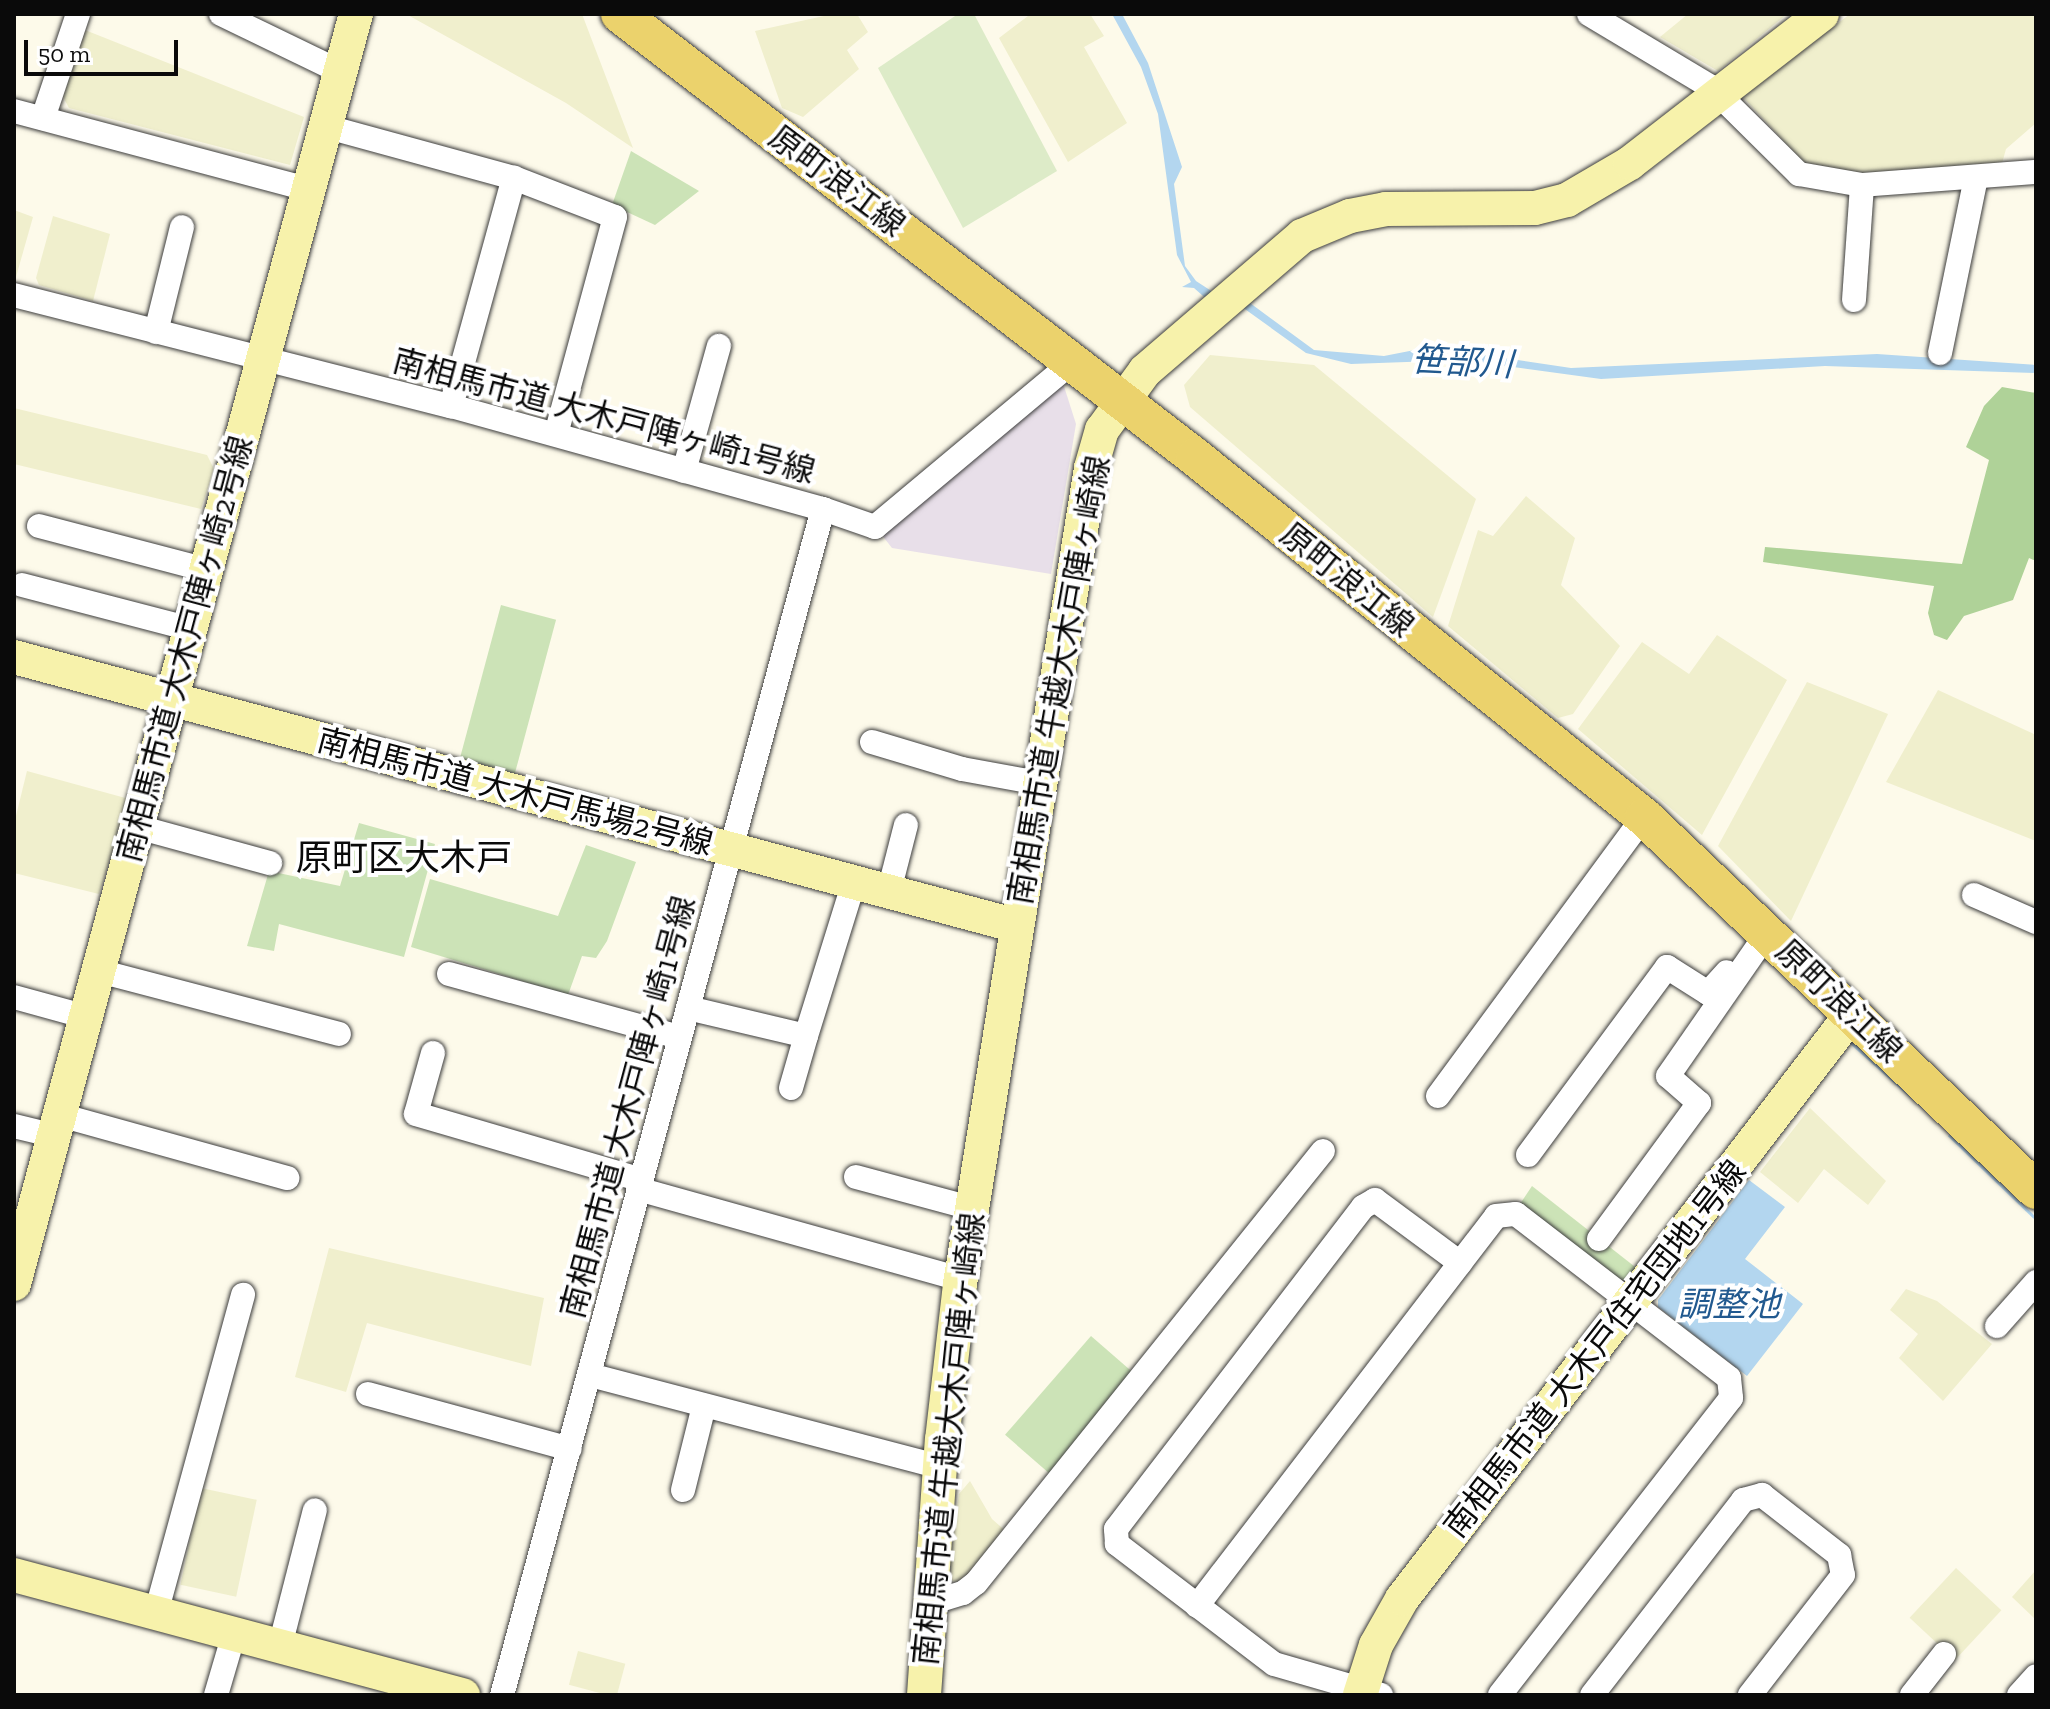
<!DOCTYPE html>
<html>
<head>
<meta charset="utf-8">
<style>
	body { margin:0 }
	#map { position:relative; width:2050px; height:1709px; overflow:hidden; background:#fdfaea; font-family:"Zilla Slab","Noto Sans JP",serif }
	div>[style] { position:absolute }
	.industrial>* { inset:0; background:#e8dfe9 }
	.farmland>* { inset:0; background:#f0efcd; transform-origin:0 0 }
	.green>* { inset:0; background:#cce3b7; transform-origin:0 0 }
	.forest>* { inset:0; background:#afd298 }
	.pitch>* { inset:0; background:#ddebc8 }
	.water>* { inset:0; background:#b3d6ef; transform-origin:0 0 }
	.roads { filter:drop-shadow(0 0 2px #3d3d3d) drop-shadow(0 0 2px #3d3d3d) }
	.street>* { height:24px; margin:-12px; padding:0 12px; transform-origin:12px; border-radius:12px; background:#fff }
	.secondary>* { height:34px; margin:-17px; padding:0 17px; transform-origin:17px; border-radius:17px; background:#f7f2ab }
	.primary>* { height:38px; margin:-19px; padding:0 19px; transform-origin:19px; border-radius:19px; background:#ebd26c }
	span { translate:-50% -50%; white-space:nowrap; text-align:center; line-height:1.15; -webkit-text-stroke:8px #fff; paint-order:stroke }
	.street-label { font-size:32px; color:#0a0a0a }
	.water-label { font-size:34px; color:#21598f; font-style:italic }
	.quarter-label { font-size:36px; color:#0a0a0a }
	.frame { position:absolute; inset:0; border:16px solid #0a0a0a; pointer-events:none }
	.scale { position:absolute; left:24px; top:40px; width:154px; height:36px; box-sizing:border-box; border:4px solid #0a0a0a; border-top:0; padding-left:10px; font-size:24px; line-height:28px; white-space:nowrap; color:#0a0a0a; -webkit-text-stroke:6px #fff; paint-order:stroke }
</style>
</head>
<body>
<div id="map">
	<div class="industrial">
		<i style="clip-path:polygon(1062px 380px,1076px 424px,1051px 574px,892px 548px,881px 534px)"></i>
	</div>
	<div class="farmland">
		<i style="clip-path:polygon(406px 14px,582px 14px,633px 148px,566px 103px)"></i>
		<i style="clip-path:polygon(833px 14px,857px 14px,868px 32px,847px 50px,859px 69px,803px 117px,782px 108px,755px 31px)"></i>
		<i style="clip-path:polygon(1090px 14px,1104px 36px,1084px 47px,1127px 123px,1068px 162px,999px 38px,1028px 16px)"></i>
		<i style="clip-path:polygon(1688px 14px,1787px 14px,1718px 71px,1660px 37px)"></i>
		<i style="clip-path:polygon(1850px 14px,2036px 14px,2036px 123px,2006px 149px,2001px 167px,1841px 176px,1804px 163px,1742px 96px)"></i>
		<i style="clip-path:polygon(85px 30px,304px 117px,290px 165px,69px 108px,62px 95px)"></i>
		<i style="clip-path:polygon(14px 210px,33px 217px,14px 284px)"></i>
		<i style="clip-path:polygon(53px 216px,110px 234px,93px 301px,39px 285px,36px 278px)"></i>
		<i style="clip-path:polygon(1210px 355px,1314px 365px,1476px 499px,1433px 617px,1190px 407px,1184px 385px)"></i>
		<i style="clip-path:polygon(14px 408px,207px 455px,214px 469px,201px 509px,14px 464px)"></i>
		<i style="clip-path:polygon(1526px 496px,1575px 538px,1561px 585px,1620px 646px,1573px 714px,1558px 718px,1448px 626px,1478px 530px,1493px 536px)"></i>
		<i style="clip-path:polygon(1717px 635px,1787px 680px,1702px 835px,1578px 729px,1642px 642px,1689px 674px)"></i>
		<i style="clip-path:polygon(1807px 682px,1888px 714px,1791px 921px,1718px 846px)"></i>
		<i style="clip-path:polygon(1938px 690px,2036px 735px,2036px 841px,1886px 782px)"></i>
		<i style="clip-path:polygon(27px 771px,129px 799px,99px 894px,14px 873px,14px 824px)"></i>
		<i style="clip-path:polygon(1810px 1108px,1886px 1181px,1868px 1205px,1824px 1169px,1798px 1203px,1760px 1172px)"></i>
		<i style="clip-path:polygon(329px 1248px,544px 1298px,531px 1366px,367px 1323px,346px 1392px,295px 1377px)"></i>
		<i style="clip-path:polygon(1906px 1289px,1937px 1301px,1992px 1344px,1943px 1401px,1899px 1358px,1918px 1334px,1890px 1310px)"></i>
		<i style="clip-path:polygon(970px 1481px,992px 1519px,1009px 1534px,962px 1586px,952px 1580px,948px 1566px,959px 1494px)"></i>
		<i style="left:201px;top:1488px;width:57px;height:99px;rotate:12deg"></i>
		<i style="left:1956px;top:1568px;width:62px;height:68px;rotate:43deg"></i>
		<i style="clip-path:polygon(2036px 1570px,2036px 1620px,2012px 1597px)"></i>
		<i style="left:578px;top:1651px;width:49px;height:35px;rotate:15deg"></i>
	</div>
	<div class="green">
		<i style="clip-path:polygon(631px 151px,699px 191px,655px 225px,612px 205px)"></i>
		<i style="left:501px;top:605px;width:57px;height:159px;rotate:15deg"></i>
		<i style="clip-path:polygon(359px 823px,435px 844px,404px 957px,279px 924px,274px 951px,247px 946px,269px 871px,340px 886px)"></i>
		<i style="clip-path:polygon(586px 845px,636px 862px,607px 941px,596px 958px,582px 956px,568px 995px,411px 947px,430px 879px,558px 916px)"></i>
		<i style="clip-path:polygon(1532px 1186px,1639px 1270px,1632px 1281px,1617px 1280px,1520px 1204px)"></i>
		<i style="left:1091px;top:1336px;width:58px;height:131px;rotate:41deg"></i>
	</div>
	<div class="forest">
		<i style="clip-path:polygon(2002px 387px,2036px 393px,2036px 561px,2029px 558px,2013px 600px,1964px 616px,1947px 640px,1934px 635px,1928px 613px,1934px 586px,1763px 562px,1765px 547px,1962px 564px,1989px 460px,1966px 447px,1984px 406px)"></i>
	</div>
	<div class="pitch">
		<i style="clip-path:polygon(958px 14px,974px 14px,1057px 171px,963px 228px,878px 68px)"></i>
	</div>
	<div class="water">
		<i style="clip-path:polygon(1112px 14px,1122px 14px,1148px 63px,1182px 167px,1174px 184px,1185px 266px,1196px 281px,1216px 294px,1250px 303px,1314px 350px,1384px 356px,1430px 347px,1571px 368px,1877px 354px,2036px 365px,2036px 373px,1825px 366px,1601px 379px,1462px 360px,1351px 364px,1306px 353px,1242px 307px,1211px 303px,1194px 288px,1182px 287px,1191px 282px,1177px 255px,1158px 114px,1141px 67px)"></i>
		<i style="clip-path:polygon(1852px 1039px,1943px 1127px,1849px 1043px)"></i>
		<i style="left:1950px;top:1134px;width:119px;height:3px;rotate:44deg"></i>
		<i style="clip-path:polygon(1749px 1180px,1785px 1207px,1745px 1259px,1803px 1304px,1747px 1376px,1658px 1307px,1658px 1300px)"></i>
	</div>
	<div class="roads">
		<div class="street">
			<i style="left:221px;top:14px;width:131px;rotate:25.8deg"></i>
			<i style="left:1589px;top:14px;width:142px;rotate:30.9deg"></i>
			<i style="left:1711px;top:87px;width:124px;rotate:44.7deg"></i>
			<i style="left:1799px;top:174px;width:64px;rotate:9.9deg"></i>
			<i style="left:1862px;top:185px;width:174px;rotate:-4.3deg"></i>
			<i style="left:14px;top:111px;width:303px;rotate:14.9deg"></i>
			<i style="left:43px;top:118px;width:110px;rotate:-71.4deg"></i>
			<i style="left:324px;top:126px;width:197px;rotate:15.3deg"></i>
			<i style="left:14px;top:295px;width:451px;rotate:14.3deg"></i>
			<i style="left:451px;top:406px;width:386px;rotate:15.5deg"></i>
			<i style="left:823px;top:509px;width:1229px;rotate:105.14deg"></i>
			<i style="left:1854px;top:300px;width:115px;rotate:-86deg"></i>
			<i style="left:156px;top:332px;width:108px;rotate:-76.1deg"></i>
			<i style="left:1940px;top:353px;width:179px;rotate:-78.4deg"></i>
			<i style="left:451px;top:406px;width:237px;rotate:-74.6deg"></i>
			<i style="left:514px;top:178px;width:108px;rotate:21.1deg"></i>
			<i style="left:615px;top:217px;width:225px;rotate:105.2deg"></i>
			<i style="left:684px;top:471px;width:130px;rotate:-74.4deg"></i>
			<i style="left:823px;top:509px;width:55px;rotate:19.1deg"></i>
			<i style="left:875px;top:527px;width:257px;rotate:-39.9deg"></i>
			<i style="left:39px;top:526px;width:174px;rotate:14.7deg"></i>
			<i style="left:22px;top:585px;width:175px;rotate:14.6deg"></i>
			<i style="left:872px;top:742px;width:94px;rotate:16.7deg"></i>
			<i style="left:962px;top:769px;width:78px;rotate:10.3deg"></i>
			<i style="left:138px;top:827px;width:137px;rotate:15.3deg"></i>
			<i style="left:889px;top:891px;width:68px;rotate:-75.6deg"></i>
			<i style="left:1974px;top:895px;width:68px;rotate:23.5deg"></i>
			<i style="left:99px;top:971px;width:248px;rotate:14.7deg"></i>
			<i style="left:449px;top:974px;width:239px;rotate:15.3deg"></i>
			<i style="left:14px;top:997px;width:76px;rotate:15.3deg"></i>
			<i style="left:688px;top:1008px;width:121px;rotate:13.3deg"></i>
			<i style="left:806px;top:1036px;width:161px;rotate:-72.7deg"></i>
			<i style="left:433px;top:1053px;width:63px;rotate:105.6deg"></i>
			<i style="left:416px;top:1114px;width:234px;rotate:16.3deg"></i>
			<i style="left:791px;top:1088px;width:54px;rotate:-73.9deg"></i>
			<i style="left:1438px;top:1096px;width:347px;rotate:-53.6deg"></i>
			<i style="left:60px;top:1115px;width:236px;rotate:15.5deg"></i>
			<i style="left:14px;top:1126px;width:42px;rotate:13.7deg"></i>
			<i style="left:1528px;top:1155px;width:234px;rotate:-53.5deg"></i>
			<i style="left:1667px;top:967px;width:49px;rotate:32.4deg"></i>
			<i style="left:1708px;top:993px;width:28px;rotate:-48deg"></i>
			<i style="left:856px;top:1177px;width:119px;rotate:15.1deg"></i>
			<i style="left:638px;top:1189px;width:335px;rotate:15.6deg"></i>
			<i style="left:1599px;top:1239px;width:169px;rotate:-53.7deg"></i>
			<i style="left:1699px;top:1103px;width:41px;rotate:-138.9deg"></i>
			<i style="left:1668px;top:1076px;width:175px;rotate:-55.2deg"></i>
			<i style="left:1997px;top:1326px;width:59px;rotate:-48.4deg"></i>
			<i style="left:590px;top:1375px;width:362px;rotate:14.7deg"></i>
			<i style="left:368px;top:1394px;width:209px;rotate:15.2deg"></i>
			<i style="left:683px;top:1490px;width:87px;rotate:-76deg"></i>
			<i style="left:930px;top:1603px;width:34px;rotate:-17deg"></i>
			<i style="left:963px;top:1593px;width:16px;rotate:-38deg"></i>
			<i style="left:976px;top:1583px;width:554px;rotate:-51.23deg"></i>
			<i style="left:1197px;top:1606px;width:491px;rotate:-52.5deg"></i>
			<i style="left:1496px;top:1216px;width:20px;rotate:-6deg"></i>
			<i style="left:1516px;top:1214px;width:269px;rotate:37.6deg"></i>
			<i style="left:1729px;top:1378px;width:20px;rotate:84deg"></i>
			<i style="left:1731px;top:1398px;width:376px;rotate:127.9deg"></i>
			<i style="left:156px;top:1613px;width:330px;rotate:-74.7deg"></i>
			<i style="left:280px;top:1646px;width:140px;rotate:-75.6deg"></i>
			<i style="left:216px;top:1695px;width:64px;rotate:-73.6deg"></i>
			<i style="left:1381px;top:1695px;width:111px;rotate:-163.8deg"></i>
			<i style="left:1274px;top:1664px;width:198px;rotate:-142.6deg"></i>
			<i style="left:1117px;top:1544px;width:15px;rotate:-94deg"></i>
			<i style="left:1116px;top:1529px;width:406px;rotate:-52.5deg"></i>
			<i style="left:1363px;top:1207px;width:14px;rotate:-30deg"></i>
			<i style="left:1375px;top:1200px;width:106px;rotate:36.5deg"></i>
			<i style="left:1592px;top:1695px;width:247px;rotate:-52.2deg"></i>
			<i style="left:1743px;top:1500px;width:20px;rotate:-15deg"></i>
			<i style="left:1762px;top:1495px;width:98px;rotate:37.9deg"></i>
			<i style="left:1839px;top:1555px;width:20px;rotate:79deg"></i>
			<i style="left:1843px;top:1575px;width:152px;rotate:127.8deg"></i>
			<i style="left:1912px;top:1695px;width:52px;rotate:-52deg"></i>
			<i style="left:2019px;top:1695px;width:25px;rotate:-48deg"></i>
		</div>
		<div class="secondary">
			<i style="left:14px;top:657px;width:1038px;rotate:15.01deg"></i>
			<i style="left:14px;top:1284px;width:1315px;rotate:-74.93deg"></i>
			<i style="left:14px;top:1575px;width:465px;rotate:15deg"></i>
			<i style="left:924px;top:1695px;width:256px;rotate:-86deg"></i>
			<i style="left:942px;top:1440px;width:157px;rotate:-83.4deg"></i>
			<i style="left:960px;top:1284px;width:826px;rotate:-80.88deg"></i>
			<i style="left:1091px;top:468px;width:40px;rotate:-74deg"></i>
			<i style="left:1102px;top:430px;width:73px;rotate:-53.9deg"></i>
			<i style="left:1145px;top:371px;width:207px;rotate:-40.7deg"></i>
			<i style="left:1302px;top:236px;width:52px;rotate:-22.6deg"></i>
			<i style="left:1350px;top:216px;width:37px;rotate:-11deg"></i>
			<i style="left:1386px;top:209px;width:149px;rotate:-0.4deg"></i>
			<i style="left:1535px;top:208px;width:33px;rotate:-14deg"></i>
			<i style="left:1567px;top:200px;width:73px;rotate:-30.4deg"></i>
			<i style="left:1630px;top:163px;width:243px;rotate:-37.8deg"></i>
			<i style="left:1360px;top:1695px;width:52px;rotate:-72.3deg"></i>
			<i style="left:1376px;top:1645px;width:53px;rotate:-60.5deg"></i>
			<i style="left:1402px;top:1599px;width:737px;rotate:-52.45deg"></i>
		</div>
		<div class="primary">
			<i style="left:620px;top:14px;width:726px;rotate:37.61deg"></i>
			<i style="left:1195px;top:457px;width:576px;rotate:38.72deg"></i>
			<i style="left:1644px;top:817px;width:541px;rotate:43.58deg"></i>
		</div>
	</div>
	<div class="street-label">
		<span style="left:837px;top:181px;rotate:37deg">原町浪江線</span>
		<span style="left:604px;top:416px;rotate:15deg">南相馬市道 大木戸陣ヶ崎1号線</span>
		<span style="left:1347px;top:580px;rotate:39deg">原町浪江線</span>
		<span style="left:185px;top:649px;rotate:-75deg">南相馬市道 大木戸陣ヶ崎2号線</span>
		<span style="left:1059px;top:680px;rotate:-80deg">南相馬市道 牛越大木戸陣ヶ崎線</span>
		<span style="left:515px;top:792px;rotate:15deg">南相馬市道 大木戸馬場2号線</span>
		<span style="left:1839px;top:1001px;rotate:44deg">原町浪江線</span>
		<span style="left:628px;top:1107px;rotate:-75deg">南相馬市道 大木戸陣ヶ崎1号線</span>
		<span style="left:1595px;top:1349px;rotate:-52deg">南相馬市道 大木戸住宅団地1号線</span>
		<span style="left:949px;top:1439px;rotate:-84deg">南相馬市道 牛越大木戸陣ヶ崎線</span>
	</div>
	<div class="water-label">
		<span style="left:1462px;top:362px;rotate:3deg">笹部川</span>
		<span style="left:1729px;top:1305px">調整池</span>
	</div>
	<div class="quarter-label">
		<span style="left:404px;top:858px">原町区大木戸</span>
	</div>
	<div class="frame"></div>
	<div class="scale">50 m</div>
</div>
</body>
</html>
